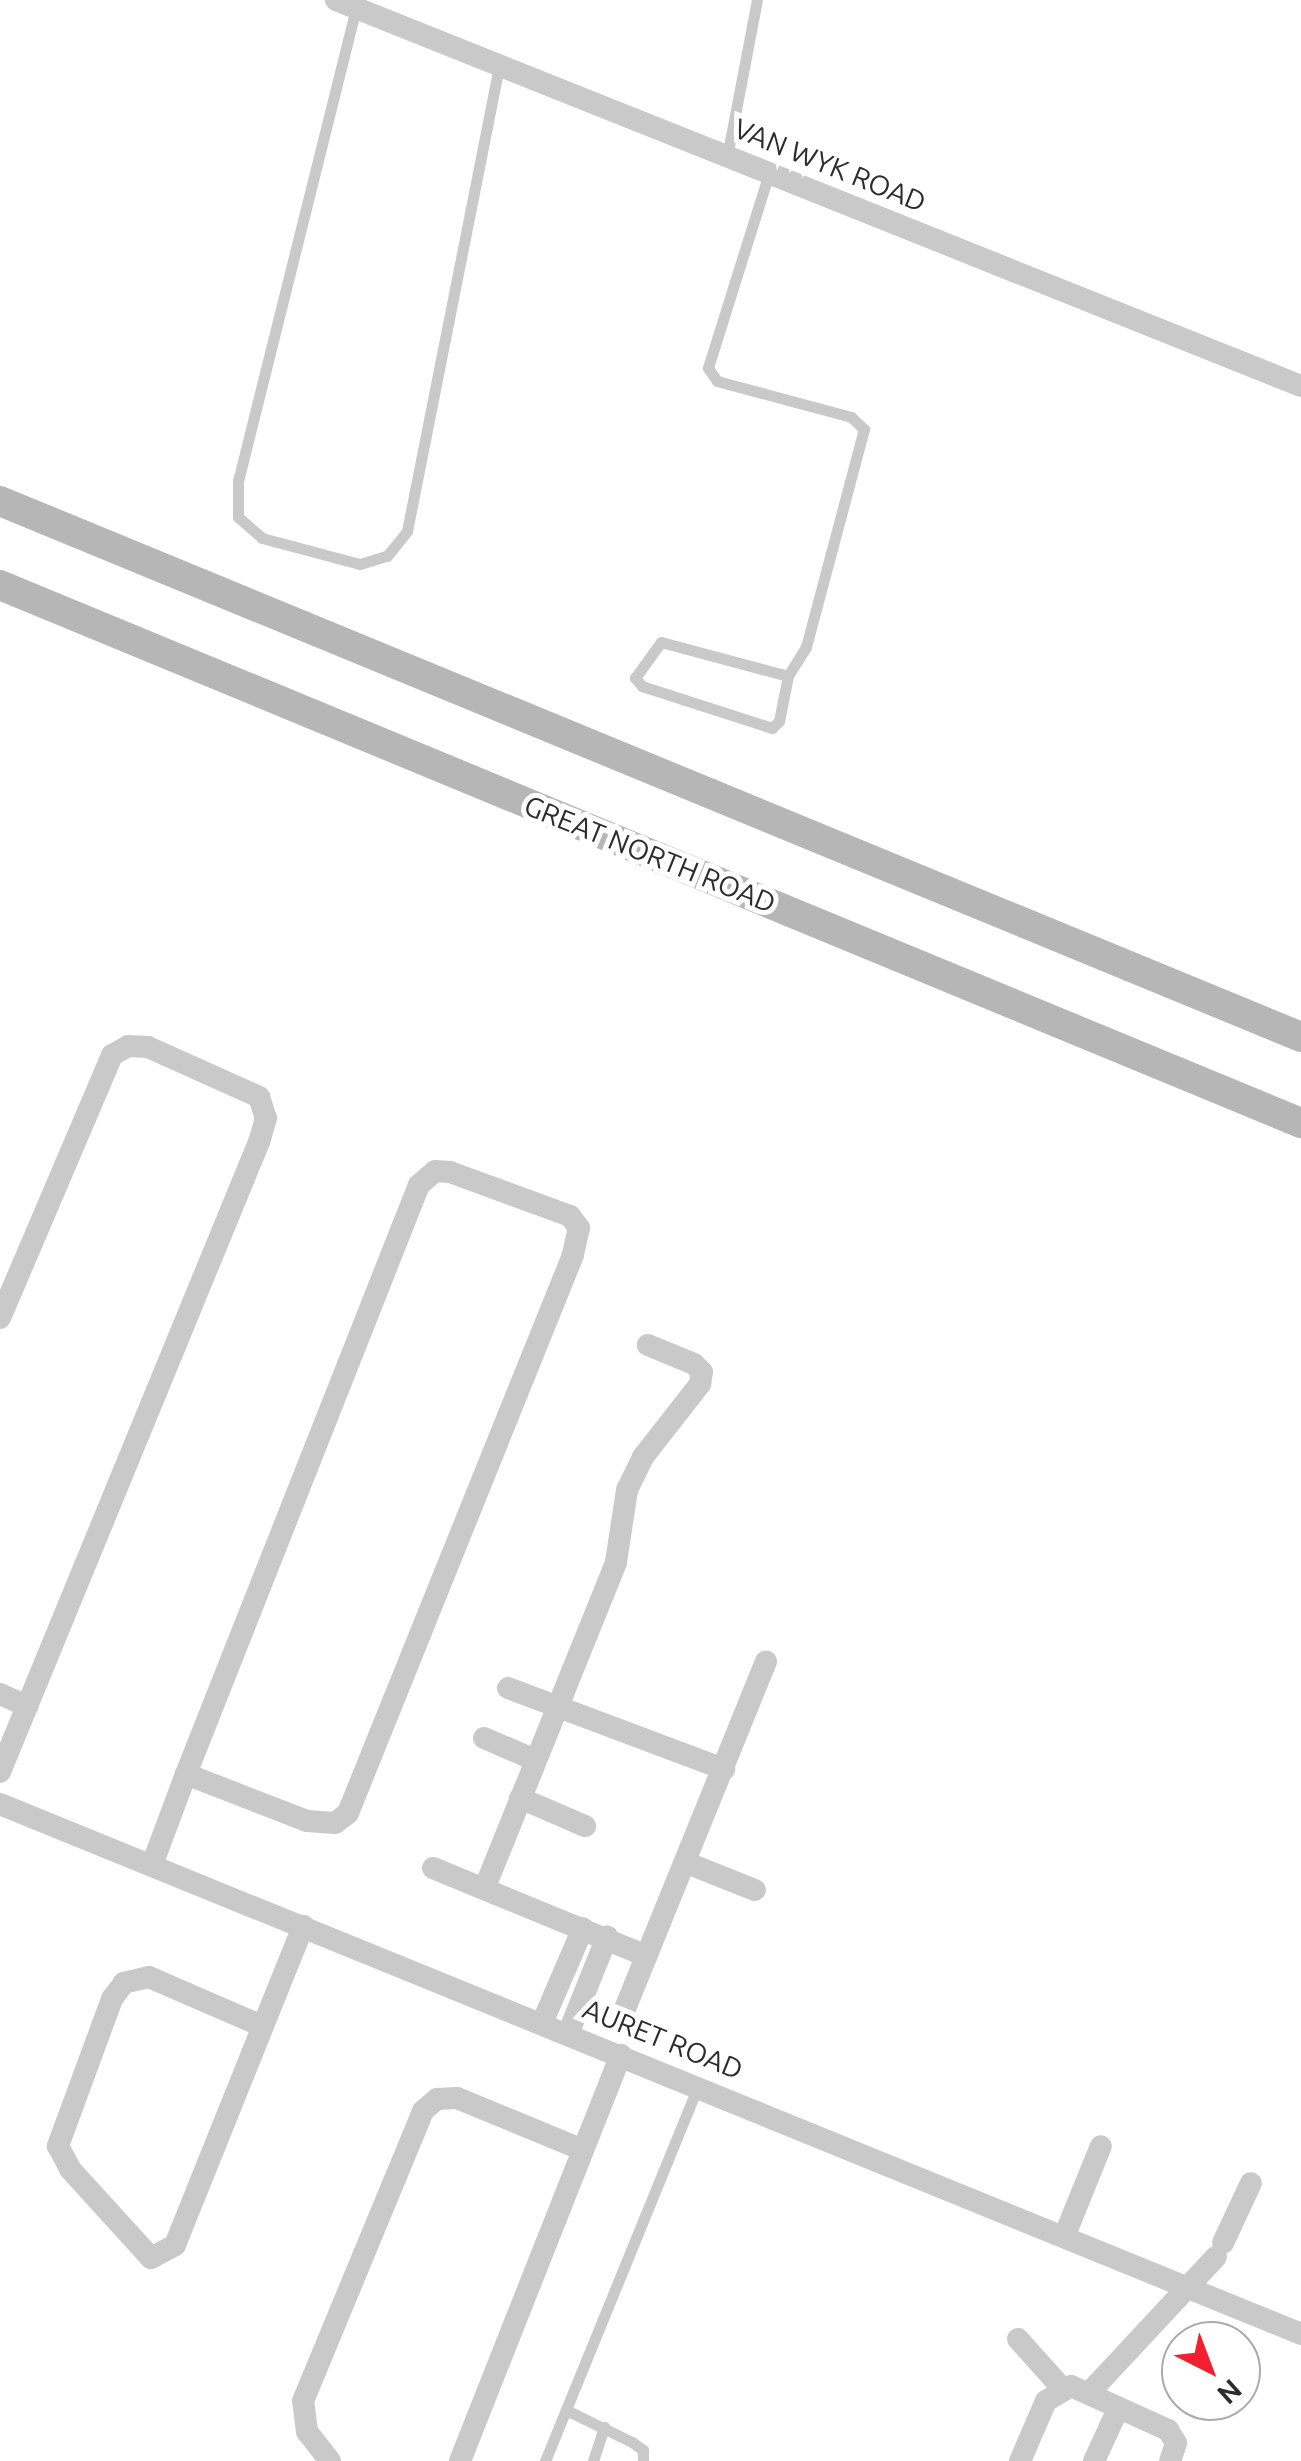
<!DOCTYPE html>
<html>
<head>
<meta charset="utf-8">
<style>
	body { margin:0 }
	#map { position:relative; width:1301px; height:2461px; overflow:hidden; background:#fff; font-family:Ubuntu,sans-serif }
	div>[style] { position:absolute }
	.service>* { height:11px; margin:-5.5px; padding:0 5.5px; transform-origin:5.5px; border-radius:5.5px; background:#c9c9c9 }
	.minor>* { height:22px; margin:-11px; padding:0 11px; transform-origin:11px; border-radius:11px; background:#c9c9c9 }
	.secondary>* { height:30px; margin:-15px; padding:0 15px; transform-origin:15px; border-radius:15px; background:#b6b6b6 }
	span { translate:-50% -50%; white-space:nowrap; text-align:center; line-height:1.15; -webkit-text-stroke:10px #fff; paint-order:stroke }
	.street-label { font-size:28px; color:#2c2c2c }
	.north { position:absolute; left:1161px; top:2321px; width:100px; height:100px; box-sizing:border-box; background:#fff; border:2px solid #ababab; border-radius:50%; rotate:138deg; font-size:28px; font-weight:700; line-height:40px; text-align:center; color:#2c2c2c }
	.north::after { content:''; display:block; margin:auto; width:35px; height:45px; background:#f11f2f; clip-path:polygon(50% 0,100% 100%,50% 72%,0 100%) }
</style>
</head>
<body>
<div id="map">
	<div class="service">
		<i style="left:356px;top:8px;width:487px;rotate:104deg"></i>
		<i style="left:238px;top:480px;width:37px;rotate:90deg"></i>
		<i style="left:238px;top:517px;width:32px;rotate:41deg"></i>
		<i style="left:262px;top:538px;width:101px;rotate:14.9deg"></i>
		<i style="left:360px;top:564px;width:28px;rotate:-17deg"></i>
		<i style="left:387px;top:556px;width:32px;rotate:-51deg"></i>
		<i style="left:407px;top:531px;width:475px;rotate:-78.8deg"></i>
		<i style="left:727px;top:157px;width:160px;rotate:-79.2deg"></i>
		<i style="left:769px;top:173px;width:204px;rotate:107.4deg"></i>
		<i style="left:708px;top:368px;width:16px;rotate:55deg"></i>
		<i style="left:717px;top:381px;width:139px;rotate:15deg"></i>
		<i style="left:851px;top:417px;width:18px;rotate:43deg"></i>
		<i style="left:864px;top:429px;width:226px;rotate:104.9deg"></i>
		<i style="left:806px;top:647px;width:34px;rotate:122deg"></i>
		<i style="left:788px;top:676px;width:46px;rotate:101.3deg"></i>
		<i style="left:779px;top:721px;width:10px;rotate:135deg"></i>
		<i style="left:772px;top:728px;width:137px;rotate:-162.1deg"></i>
		<i style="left:642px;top:686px;width:11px;rotate:-131deg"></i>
		<i style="left:635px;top:678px;width:44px;rotate:-54.2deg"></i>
		<i style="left:661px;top:642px;width:131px;rotate:15deg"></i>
		<i style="left:566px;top:2410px;width:73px;rotate:25.9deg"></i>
		<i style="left:632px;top:2442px;width:14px;rotate:36deg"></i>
		<i style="left:643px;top:2450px;width:11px;rotate:90deg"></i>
		<i style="left:545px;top:2461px;width:405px;rotate:-67.8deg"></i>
		<i style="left:593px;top:2461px;width:36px;rotate:-72deg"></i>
	</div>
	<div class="minor">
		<i style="left:336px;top:0;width:1039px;rotate:21.8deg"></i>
		<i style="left:0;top:1318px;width:286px;rotate:-66.9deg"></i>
		<i style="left:112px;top:1055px;width:18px;rotate:-29deg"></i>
		<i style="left:128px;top:1046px;width:20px;rotate:3deg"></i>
		<i style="left:148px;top:1047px;width:122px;rotate:24.2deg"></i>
		<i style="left:259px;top:1097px;width:22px;rotate:72deg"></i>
		<i style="left:266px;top:1118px;width:25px;rotate:106deg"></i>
		<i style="left:259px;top:1142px;width:681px;rotate:112.35deg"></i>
		<i style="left:508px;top:1688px;width:231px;rotate:20.6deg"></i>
		<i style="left:0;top:1694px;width:30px;rotate:24deg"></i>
		<i style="left:484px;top:1738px;width:56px;rotate:23.3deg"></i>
		<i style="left:520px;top:1798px;width:71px;rotate:23.3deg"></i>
		<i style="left:0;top:1804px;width:1405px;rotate:22.16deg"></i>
		<i style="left:687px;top:1863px;width:73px;rotate:21.7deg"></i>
		<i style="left:152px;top:1865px;width:97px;rotate:-69.5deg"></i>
		<i style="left:186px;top:1774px;width:633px;rotate:-68.42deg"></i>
		<i style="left:419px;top:1185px;width:21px;rotate:-41deg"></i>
		<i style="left:435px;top:1171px;width:15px;rotate:4deg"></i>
		<i style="left:450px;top:1172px;width:128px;rotate:20.1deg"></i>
		<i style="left:570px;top:1216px;width:15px;rotate:53deg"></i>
		<i style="left:579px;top:1228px;width:28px;rotate:103deg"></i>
		<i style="left:573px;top:1255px;width:602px;rotate:111.96deg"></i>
		<i style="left:348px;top:1813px;width:16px;rotate:142deg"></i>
		<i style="left:335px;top:1823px;width:28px;rotate:-176deg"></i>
		<i style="left:307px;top:1821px;width:130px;rotate:-158.8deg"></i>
		<i style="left:433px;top:1868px;width:231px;rotate:22.4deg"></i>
		<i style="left:485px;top:1887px;width:350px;rotate:-68deg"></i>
		<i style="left:616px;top:1562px;width:73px;rotate:-81.3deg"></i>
		<i style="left:627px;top:1490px;width:37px;rotate:-64deg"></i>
		<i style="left:643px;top:1457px;width:93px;rotate:-52deg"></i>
		<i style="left:700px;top:1384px;width:12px;rotate:-81deg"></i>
		<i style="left:702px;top:1372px;width:11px;rotate:-135deg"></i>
		<i style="left:694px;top:1364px;width:50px;rotate:-157.6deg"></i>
		<i style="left:543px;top:2021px;width:101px;rotate:-66.7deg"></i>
		<i style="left:620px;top:2021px;width:388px;rotate:-67.9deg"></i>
		<i style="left:262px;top:2026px;width:123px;rotate:-156.6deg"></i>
		<i style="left:149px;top:1977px;width:26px;rotate:167deg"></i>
		<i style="left:124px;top:1983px;width:20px;rotate:127deg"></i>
		<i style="left:112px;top:1999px;width:157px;rotate:110.2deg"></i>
		<i style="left:58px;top:2146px;width:26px;rotate:62deg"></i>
		<i style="left:70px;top:2169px;width:120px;rotate:47.7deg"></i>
		<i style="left:151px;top:2258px;width:27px;rotate:-28deg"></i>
		<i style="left:175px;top:2245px;width:344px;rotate:-68.1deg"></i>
		<i style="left:568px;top:2034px;width:105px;rotate:-68.1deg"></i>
		<i style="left:1064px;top:2237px;width:98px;rotate:-67.9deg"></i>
		<i style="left:1223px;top:2243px;width:66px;rotate:-65deg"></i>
		<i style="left:1018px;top:2339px;width:66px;rotate:48.1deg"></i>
		<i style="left:1089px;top:2393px;width:186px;rotate:-47deg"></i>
		<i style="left:330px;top:2461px;width:37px;rotate:-128deg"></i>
		<i style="left:307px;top:2432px;width:31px;rotate:-97deg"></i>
		<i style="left:303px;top:2401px;width:314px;rotate:-67.5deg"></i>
		<i style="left:423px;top:2111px;width:18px;rotate:-41deg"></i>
		<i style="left:437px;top:2099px;width:20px;rotate:-3deg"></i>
		<i style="left:457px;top:2098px;width:136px;rotate:22.4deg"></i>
		<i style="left:460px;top:2461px;width:437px;rotate:-68.4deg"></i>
		<i style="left:1020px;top:2461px;width:65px;rotate:-66.6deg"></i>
		<i style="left:1046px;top:2401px;width:29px;rotate:-31deg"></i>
		<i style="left:1071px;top:2386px;width:107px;rotate:24.4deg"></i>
		<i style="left:1168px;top:2430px;width:15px;rotate:58deg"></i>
		<i style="left:1176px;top:2443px;width:19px;rotate:108deg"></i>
		<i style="left:1094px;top:2461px;width:57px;rotate:-65.2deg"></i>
	</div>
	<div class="secondary">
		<i style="left:0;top:501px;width:1407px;rotate:22.39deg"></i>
		<i style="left:0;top:585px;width:1408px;rotate:22.47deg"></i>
	</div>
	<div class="street-label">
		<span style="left:830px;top:165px;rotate:22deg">VAN WYK ROAD</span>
		<span style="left:650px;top:854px;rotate:22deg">GREAT NORTH ROAD</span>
		<span style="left:663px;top:2039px;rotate:22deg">AURET ROAD</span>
	</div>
	<div class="north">N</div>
</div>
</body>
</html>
